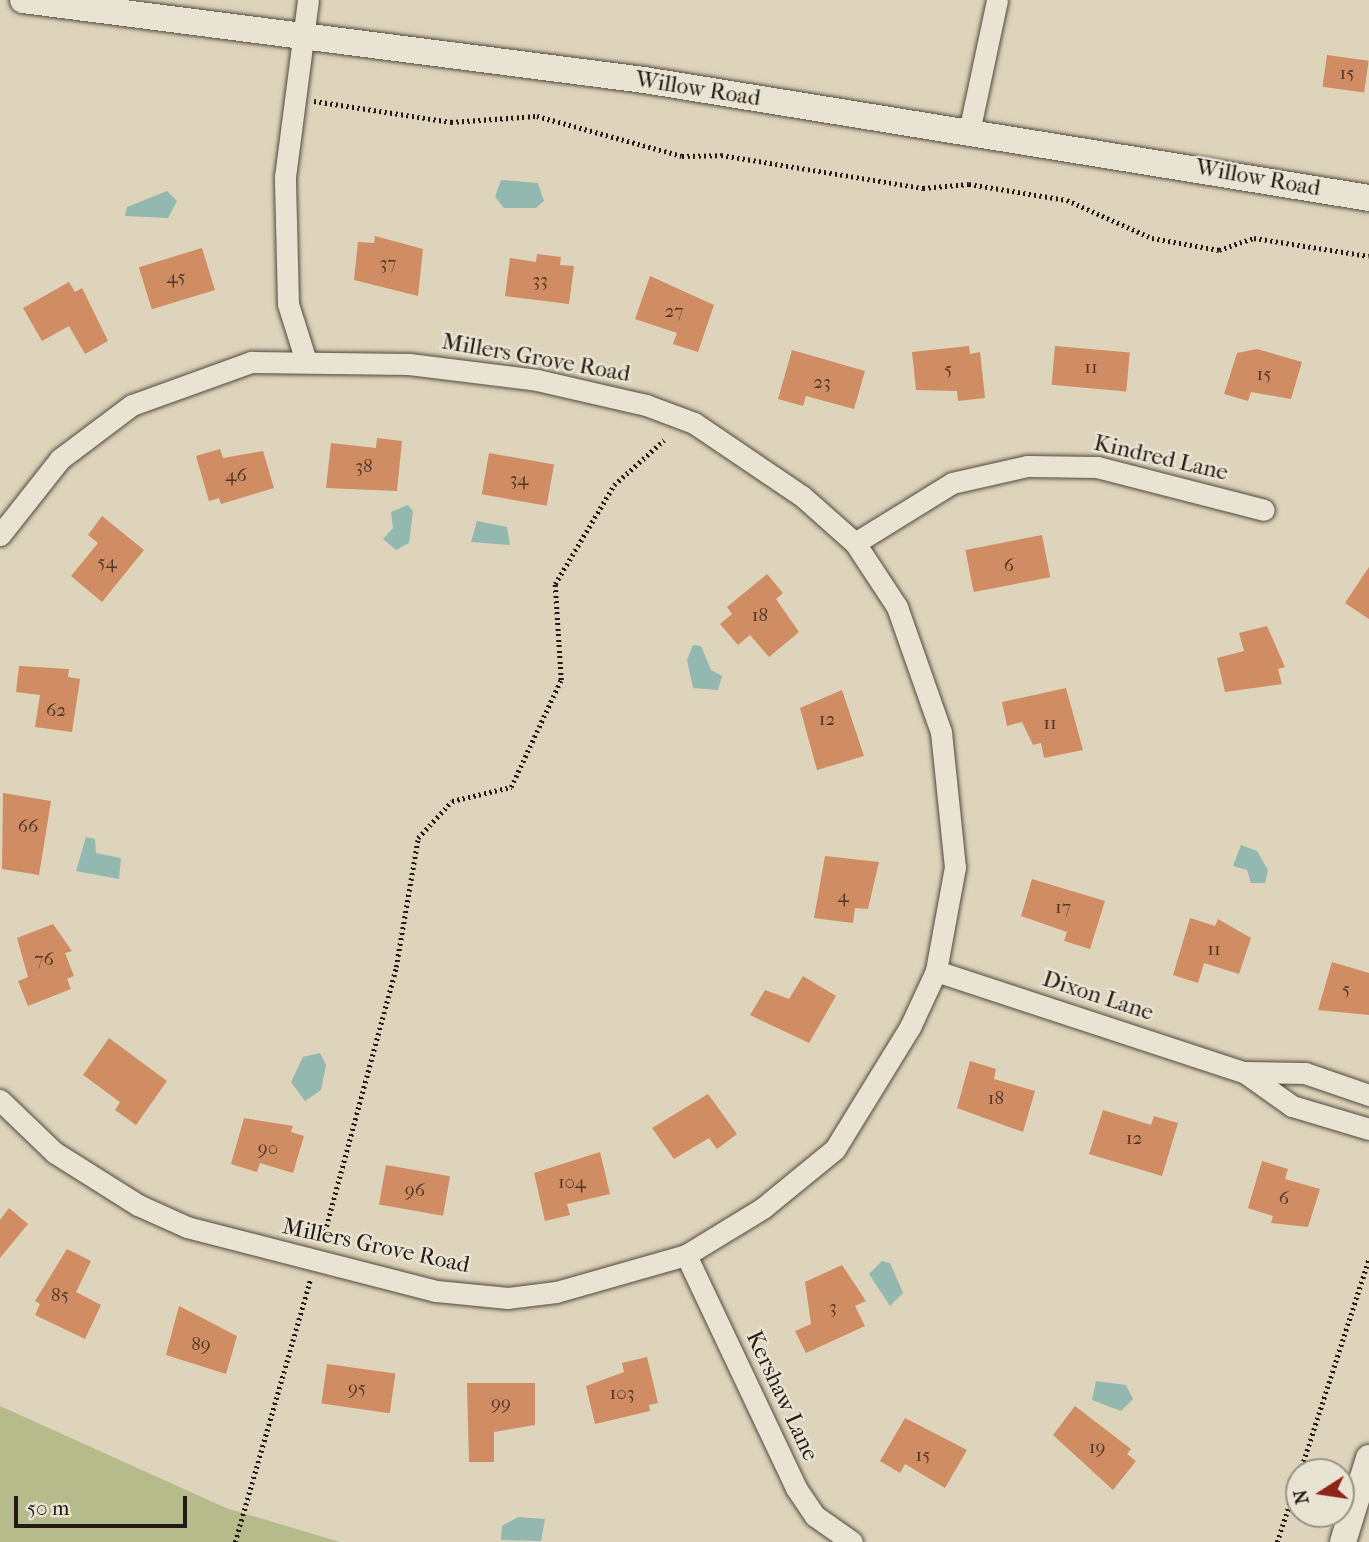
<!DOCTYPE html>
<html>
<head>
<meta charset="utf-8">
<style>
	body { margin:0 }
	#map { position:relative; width:1369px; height:1542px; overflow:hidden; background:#ddd4bb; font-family:"IM FELL French Canon",serif }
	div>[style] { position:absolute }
	.green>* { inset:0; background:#b6bb8c }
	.water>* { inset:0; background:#93b8b0 }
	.building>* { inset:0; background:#d08c62; transform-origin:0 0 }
	.path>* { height:4.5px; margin-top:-2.25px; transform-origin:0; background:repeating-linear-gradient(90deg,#251a14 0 2px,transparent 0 5.5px) }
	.roads { filter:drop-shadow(0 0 2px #53483e) drop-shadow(0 0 2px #53483e) }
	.minor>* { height:21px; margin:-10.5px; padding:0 10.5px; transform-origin:10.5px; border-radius:10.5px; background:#e9e3d3 }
	.tertiary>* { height:26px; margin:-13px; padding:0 13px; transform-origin:13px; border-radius:13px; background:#e9e3d3 }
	span { translate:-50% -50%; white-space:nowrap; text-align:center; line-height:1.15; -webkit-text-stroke:5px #e9e3d3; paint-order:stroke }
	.number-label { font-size:19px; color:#503628 }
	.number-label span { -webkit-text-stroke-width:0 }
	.street-label { font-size:23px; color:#251a14 }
	.north { position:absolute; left:1285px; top:1458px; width:70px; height:70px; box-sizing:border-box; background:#e9e3d3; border:2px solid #9b9387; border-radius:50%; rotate:258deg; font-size:19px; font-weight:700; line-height:28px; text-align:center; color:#251a14 }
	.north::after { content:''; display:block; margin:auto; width:24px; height:32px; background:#8f2418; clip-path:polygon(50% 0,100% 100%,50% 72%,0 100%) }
	.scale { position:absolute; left:14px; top:1496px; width:173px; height:32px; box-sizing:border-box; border:4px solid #251a14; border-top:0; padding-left:9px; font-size:21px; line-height:24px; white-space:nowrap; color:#251a14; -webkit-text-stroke:5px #e9e3d3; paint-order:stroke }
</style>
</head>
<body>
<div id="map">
	<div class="green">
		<i style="clip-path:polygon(0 1406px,226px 1508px,340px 1542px,0 1542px)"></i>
	</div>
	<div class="water">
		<i style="clip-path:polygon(501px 180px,538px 183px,544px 201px,536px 208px,504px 208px,495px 197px)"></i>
		<i style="clip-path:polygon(167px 191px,177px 201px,168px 218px,125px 216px,127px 207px)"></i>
		<i style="clip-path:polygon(408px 505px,413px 511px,409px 543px,396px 550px,383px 539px,393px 528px,391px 512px)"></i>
		<i style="clip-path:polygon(477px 521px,507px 527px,510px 545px,471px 542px)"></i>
		<i style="clip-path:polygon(701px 646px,711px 670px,722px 676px,718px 690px,693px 688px,687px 660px,693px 645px)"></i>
		<i style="clip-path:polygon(86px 837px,95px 839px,96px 853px,121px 858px,119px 879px,76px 871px)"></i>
		<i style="clip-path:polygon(1241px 845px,1257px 851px,1268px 870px,1265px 883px,1251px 883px,1247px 870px,1233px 866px)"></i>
		<i style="clip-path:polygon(320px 1053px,326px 1065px,321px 1090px,305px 1101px,291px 1082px,303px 1057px)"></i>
		<i style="clip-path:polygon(882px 1261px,890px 1263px,903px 1293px,890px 1306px,869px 1274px)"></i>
		<i style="clip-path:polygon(1096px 1381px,1126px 1385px,1133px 1399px,1121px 1411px,1092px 1400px)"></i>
		<i style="clip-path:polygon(518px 1517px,545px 1519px,541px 1541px,501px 1540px,502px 1526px)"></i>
	</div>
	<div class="building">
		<i style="left:1327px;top:55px;width:42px;height:32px;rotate:8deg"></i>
		<i style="clip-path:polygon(375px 236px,423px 249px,418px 296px,354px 280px,358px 242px,374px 243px)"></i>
		<i style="left:202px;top:248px;width:44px;height:66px;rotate:73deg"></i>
		<i style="clip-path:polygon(537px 254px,561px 257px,560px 265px,574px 266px,569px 304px,505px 296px,510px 258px,536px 262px)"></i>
		<i style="clip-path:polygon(650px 276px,714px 305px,698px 352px,673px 344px,677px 333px,635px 319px)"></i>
		<i style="clip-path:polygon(69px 282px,75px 292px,82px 288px,108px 341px,85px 354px,69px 326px,42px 341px,23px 308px)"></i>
		<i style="clip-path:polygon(969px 346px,970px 354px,980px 352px,985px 398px,958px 401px,957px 391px,916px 390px,912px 352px)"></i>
		<i style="left:1055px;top:346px;width:75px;height:39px;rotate:5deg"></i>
		<i style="clip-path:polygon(1257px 349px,1302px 362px,1291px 399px,1251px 392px,1248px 401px,1224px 394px,1237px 353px)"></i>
		<i style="clip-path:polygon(792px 350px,865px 371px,854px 409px,806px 396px,803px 406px,778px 399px)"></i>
		<i style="clip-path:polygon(377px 438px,402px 441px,397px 491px,326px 488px,331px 443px,376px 448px)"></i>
		<i style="clip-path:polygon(220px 449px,223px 458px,263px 451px,274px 488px,221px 504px,219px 498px,209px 501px,196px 456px)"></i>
		<i style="left:489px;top:453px;width:66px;height:42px;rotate:10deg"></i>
		<i style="clip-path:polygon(102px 516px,144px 550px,102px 602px,71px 576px,98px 543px,88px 535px)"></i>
		<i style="left:1042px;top:535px;width:43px;height:78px;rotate:79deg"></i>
		<i style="clip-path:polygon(1369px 567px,1369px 619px,1345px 603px)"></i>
		<i style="clip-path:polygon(767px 574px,783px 593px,776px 599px,799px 632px,769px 657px,750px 635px,738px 645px,720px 624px,732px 614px,727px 607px)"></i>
		<i style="clip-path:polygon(1267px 626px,1285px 667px,1278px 669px,1282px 684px,1225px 692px,1217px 658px,1244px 651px,1239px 633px)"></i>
		<i style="clip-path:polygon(19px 666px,69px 669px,68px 677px,80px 679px,72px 732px,35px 727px,40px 695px,16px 692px)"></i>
		<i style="clip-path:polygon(1066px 688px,1083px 750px,1044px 758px,1041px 743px,1033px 745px,1022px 722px,1007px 726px,1002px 702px)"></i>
		<i style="clip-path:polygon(842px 690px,864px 756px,817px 770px,800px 708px)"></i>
		<i style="clip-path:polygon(3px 793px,51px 801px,39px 875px,2px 869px)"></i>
		<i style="clip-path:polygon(825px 856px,879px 862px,868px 909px,855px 908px,853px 923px,814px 918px)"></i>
		<i style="clip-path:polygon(1032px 879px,1105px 901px,1090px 949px,1064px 941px,1067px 932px,1021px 916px)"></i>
		<i style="clip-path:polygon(1190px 918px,1215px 926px,1218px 919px,1251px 938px,1239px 974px,1204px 963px,1198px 983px,1173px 975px)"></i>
		<i style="clip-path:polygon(53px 924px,72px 951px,65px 953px,74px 976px,67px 979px,71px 989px,28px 1006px,18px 981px,28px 977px,17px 938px)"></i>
		<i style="clip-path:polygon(1332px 962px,1369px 973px,1369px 1015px,1318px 1010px)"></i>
		<i style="clip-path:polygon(803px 976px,836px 996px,809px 1043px,750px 1015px,765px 990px,789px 999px)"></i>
		<i style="clip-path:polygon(109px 1038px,167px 1081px,136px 1125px,115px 1110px,120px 1102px,83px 1075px)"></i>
		<i style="clip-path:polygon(970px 1061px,996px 1069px,994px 1079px,1035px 1091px,1023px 1132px,957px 1108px)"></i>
		<i style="clip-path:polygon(708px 1094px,737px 1134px,717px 1149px,709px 1138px,674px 1159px,652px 1128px)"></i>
		<i style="clip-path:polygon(1103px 1110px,1151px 1125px,1154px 1116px,1178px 1123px,1162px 1176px,1089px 1154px)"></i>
		<i style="clip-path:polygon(244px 1118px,293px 1126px,291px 1132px,304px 1136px,293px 1173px,260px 1163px,257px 1172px,231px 1164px)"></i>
		<i style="clip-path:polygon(600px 1152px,610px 1194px,567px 1204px,570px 1215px,545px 1221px,534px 1173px)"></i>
		<i style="clip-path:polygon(1262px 1161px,1288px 1169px,1285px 1179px,1320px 1189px,1308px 1227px,1271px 1223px,1273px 1216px,1248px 1208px)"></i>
		<i style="left:386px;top:1165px;width:65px;height:40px;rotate:10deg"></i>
		<i style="clip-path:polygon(9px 1208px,28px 1224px,0 1258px,0 1220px)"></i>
		<i style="clip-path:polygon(67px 1249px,91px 1261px,76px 1292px,101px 1305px,85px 1339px,35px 1315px,40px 1304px,35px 1301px)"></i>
		<i style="clip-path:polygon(842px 1265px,866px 1301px,855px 1306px,865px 1326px,806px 1353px,795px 1331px,811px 1324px,805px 1282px)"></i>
		<i style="clip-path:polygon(179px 1306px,237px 1336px,226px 1374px,166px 1355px)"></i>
		<i style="clip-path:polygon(647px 1357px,658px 1403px,649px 1405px,650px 1411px,595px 1424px,586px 1386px,624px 1372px,622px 1363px)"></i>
		<i style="left:327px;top:1364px;width:69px;height:40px;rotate:8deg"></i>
		<i style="clip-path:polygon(467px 1383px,535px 1383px,535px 1425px,494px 1432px,494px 1462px,469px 1462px)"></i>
		<i style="clip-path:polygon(1075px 1406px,1131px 1449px,1127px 1454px,1136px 1461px,1113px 1490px,1053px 1435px)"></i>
		<i style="clip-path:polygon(905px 1418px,967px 1450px,945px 1488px,905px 1464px,900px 1473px,880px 1461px)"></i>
	</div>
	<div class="path">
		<i style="left:314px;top:101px;width:139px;rotate:8.7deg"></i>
		<i style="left:451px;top:122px;width:86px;rotate:-4deg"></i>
		<i style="left:537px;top:116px;width:150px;rotate:15.4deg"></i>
		<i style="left:682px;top:156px;width:39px;rotate:-1deg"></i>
		<i style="left:721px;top:155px;width:205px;rotate:9.3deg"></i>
		<i style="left:923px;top:188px;width:46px;rotate:-5deg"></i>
		<i style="left:969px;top:184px;width:99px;rotate:9.3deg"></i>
		<i style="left:1067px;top:200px;width:93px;rotate:24.1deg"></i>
		<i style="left:1152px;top:238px;width:68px;rotate:10.2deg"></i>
		<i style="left:1219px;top:250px;width:37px;rotate:-19deg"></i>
		<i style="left:1254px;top:238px;width:116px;rotate:8.9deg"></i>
		<i style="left:322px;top:1242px;width:285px;rotate:-74.9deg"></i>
		<i style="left:396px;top:967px;width:131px;rotate:-80.3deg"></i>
		<i style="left:418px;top:838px;width:50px;rotate:-47.4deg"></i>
		<i style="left:452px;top:801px;width:61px;rotate:-13.3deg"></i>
		<i style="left:511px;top:787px;width:118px;rotate:-65deg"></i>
		<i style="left:561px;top:680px;width:96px;rotate:-93.6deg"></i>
		<i style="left:555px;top:584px;width:115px;rotate:-59.2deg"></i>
		<i style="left:614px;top:485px;width:67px;rotate:-42deg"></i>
		<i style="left:1300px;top:1472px;width:225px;rotate:-72.1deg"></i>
		<i style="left:235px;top:1542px;width:272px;rotate:-74deg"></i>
		<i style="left:1277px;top:1542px;width:71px;rotate:-71.8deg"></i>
	</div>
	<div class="roads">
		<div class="minor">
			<i style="left:969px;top:132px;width:135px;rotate:-78deg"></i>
			<i style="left:305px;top:358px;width:57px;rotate:-107.5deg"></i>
			<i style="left:288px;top:304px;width:127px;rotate:-91.4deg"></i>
			<i style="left:285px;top:177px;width:178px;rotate:-82.6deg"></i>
			<i style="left:0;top:535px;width:97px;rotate:-51.7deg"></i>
			<i style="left:60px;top:459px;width:90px;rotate:-36.9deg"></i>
			<i style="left:132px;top:405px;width:127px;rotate:-19.9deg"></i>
			<i style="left:251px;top:362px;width:158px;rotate:0.7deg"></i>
			<i style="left:409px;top:364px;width:129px;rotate:7.1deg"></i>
			<i style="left:537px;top:380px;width:112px;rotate:12.9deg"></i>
			<i style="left:646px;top:405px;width:51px;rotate:20.6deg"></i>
			<i style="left:694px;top:423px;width:130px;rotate:34.1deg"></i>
			<i style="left:802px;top:496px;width:71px;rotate:41.6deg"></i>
			<i style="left:855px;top:543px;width:77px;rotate:56.7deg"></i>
			<i style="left:897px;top:607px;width:133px;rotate:70.6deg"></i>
			<i style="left:941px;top:732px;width:136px;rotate:84.1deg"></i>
			<i style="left:955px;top:867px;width:106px;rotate:100.4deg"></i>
			<i style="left:936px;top:971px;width:62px;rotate:114.9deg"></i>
			<i style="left:910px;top:1027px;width:143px;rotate:121.6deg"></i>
			<i style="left:835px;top:1149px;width:93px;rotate:140.7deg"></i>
			<i style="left:763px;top:1208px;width:90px;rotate:148.6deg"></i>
			<i style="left:686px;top:1255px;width:135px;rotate:164.1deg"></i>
			<i style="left:556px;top:1292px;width:48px;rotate:172.9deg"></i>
			<i style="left:508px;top:1298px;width:72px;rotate:-174.4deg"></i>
			<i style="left:436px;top:1291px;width:257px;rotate:-165.6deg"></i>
			<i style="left:187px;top:1227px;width:54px;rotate:-155.8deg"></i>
			<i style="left:138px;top:1205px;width:99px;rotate:-147.8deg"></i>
			<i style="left:54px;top:1152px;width:75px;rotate:-136.1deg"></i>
			<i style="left:855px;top:543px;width:114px;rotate:-31.7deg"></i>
			<i style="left:952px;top:483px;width:77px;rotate:-12.8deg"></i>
			<i style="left:1027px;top:466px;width:70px;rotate:0.8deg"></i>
			<i style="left:1097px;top:467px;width:172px;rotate:14.4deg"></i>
			<i style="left:936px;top:971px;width:324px;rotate:18.2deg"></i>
			<i style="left:1244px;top:1072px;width:61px;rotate:0.9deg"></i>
			<i style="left:1305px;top:1073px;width:68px;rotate:19deg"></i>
			<i style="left:1244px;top:1072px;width:59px;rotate:35.3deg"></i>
			<i style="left:1292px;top:1106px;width:80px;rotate:16.6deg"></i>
			<i style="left:686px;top:1255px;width:258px;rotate:64.7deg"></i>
			<i style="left:796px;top:1488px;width:34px;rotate:56deg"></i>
			<i style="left:815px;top:1516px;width:45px;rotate:35.1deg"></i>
		</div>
		<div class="tertiary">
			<i style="left:23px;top:0;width:626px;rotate:7.34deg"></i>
			<i style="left:644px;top:80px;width:735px;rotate:9.24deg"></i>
			<i style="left:1343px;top:1542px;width:88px;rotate:-72.8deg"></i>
		</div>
	</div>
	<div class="number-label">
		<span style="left:1347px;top:74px">15</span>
		<span style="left:388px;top:264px">37</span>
		<span style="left:176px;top:278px">45</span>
		<span style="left:540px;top:281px">33</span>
		<span style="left:674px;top:312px">27</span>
		<span style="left:1091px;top:368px">11</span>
		<span style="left:948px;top:370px">5</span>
		<span style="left:1264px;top:375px">15</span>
		<span style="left:822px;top:383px">23</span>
		<span style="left:364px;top:467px">38</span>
		<span style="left:236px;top:476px">46</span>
		<span style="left:519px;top:480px">34</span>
		<span style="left:107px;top:563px">54</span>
		<span style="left:1009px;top:566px">6</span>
		<span style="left:760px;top:616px">18</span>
		<span style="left:56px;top:711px">62</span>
		<span style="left:827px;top:720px">12</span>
		<span style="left:1050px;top:724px">11</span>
		<span style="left:28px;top:827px">66</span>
		<span style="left:843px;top:897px">4</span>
		<span style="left:1063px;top:908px">17</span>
		<span style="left:1214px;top:950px">11</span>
		<span style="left:44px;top:960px">76</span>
		<span style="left:1346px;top:990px">5</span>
		<span style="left:996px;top:1099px">18</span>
		<span style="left:1134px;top:1139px">12</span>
		<span style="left:268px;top:1149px">90</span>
		<span style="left:572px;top:1183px">104</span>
		<span style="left:415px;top:1191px">96</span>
		<span style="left:1284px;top:1199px">6</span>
		<span style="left:60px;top:1296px">85</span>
		<span style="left:833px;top:1308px">3</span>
		<span style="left:201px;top:1345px">89</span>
		<span style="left:357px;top:1389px">95</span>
		<span style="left:622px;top:1394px">103</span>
		<span style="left:501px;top:1404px">99</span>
		<span style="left:1097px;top:1448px">19</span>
		<span style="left:923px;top:1456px">15</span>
	</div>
	<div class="street-label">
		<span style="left:698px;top:89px;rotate:9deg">Willow Road</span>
		<span style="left:1258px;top:178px;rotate:10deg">Willow Road</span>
		<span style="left:536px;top:358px;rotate:10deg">Millers Grove Road</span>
		<span style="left:1161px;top:458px;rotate:13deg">Kindred Lane</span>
		<span style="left:1098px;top:996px;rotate:18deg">Dixon Lane</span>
		<span style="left:376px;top:1246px;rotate:12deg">Millers Grove Road</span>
		<span style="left:782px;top:1396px;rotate:65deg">Kershaw Lane</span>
	</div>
	<div class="north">N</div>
	<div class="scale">50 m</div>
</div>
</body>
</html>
